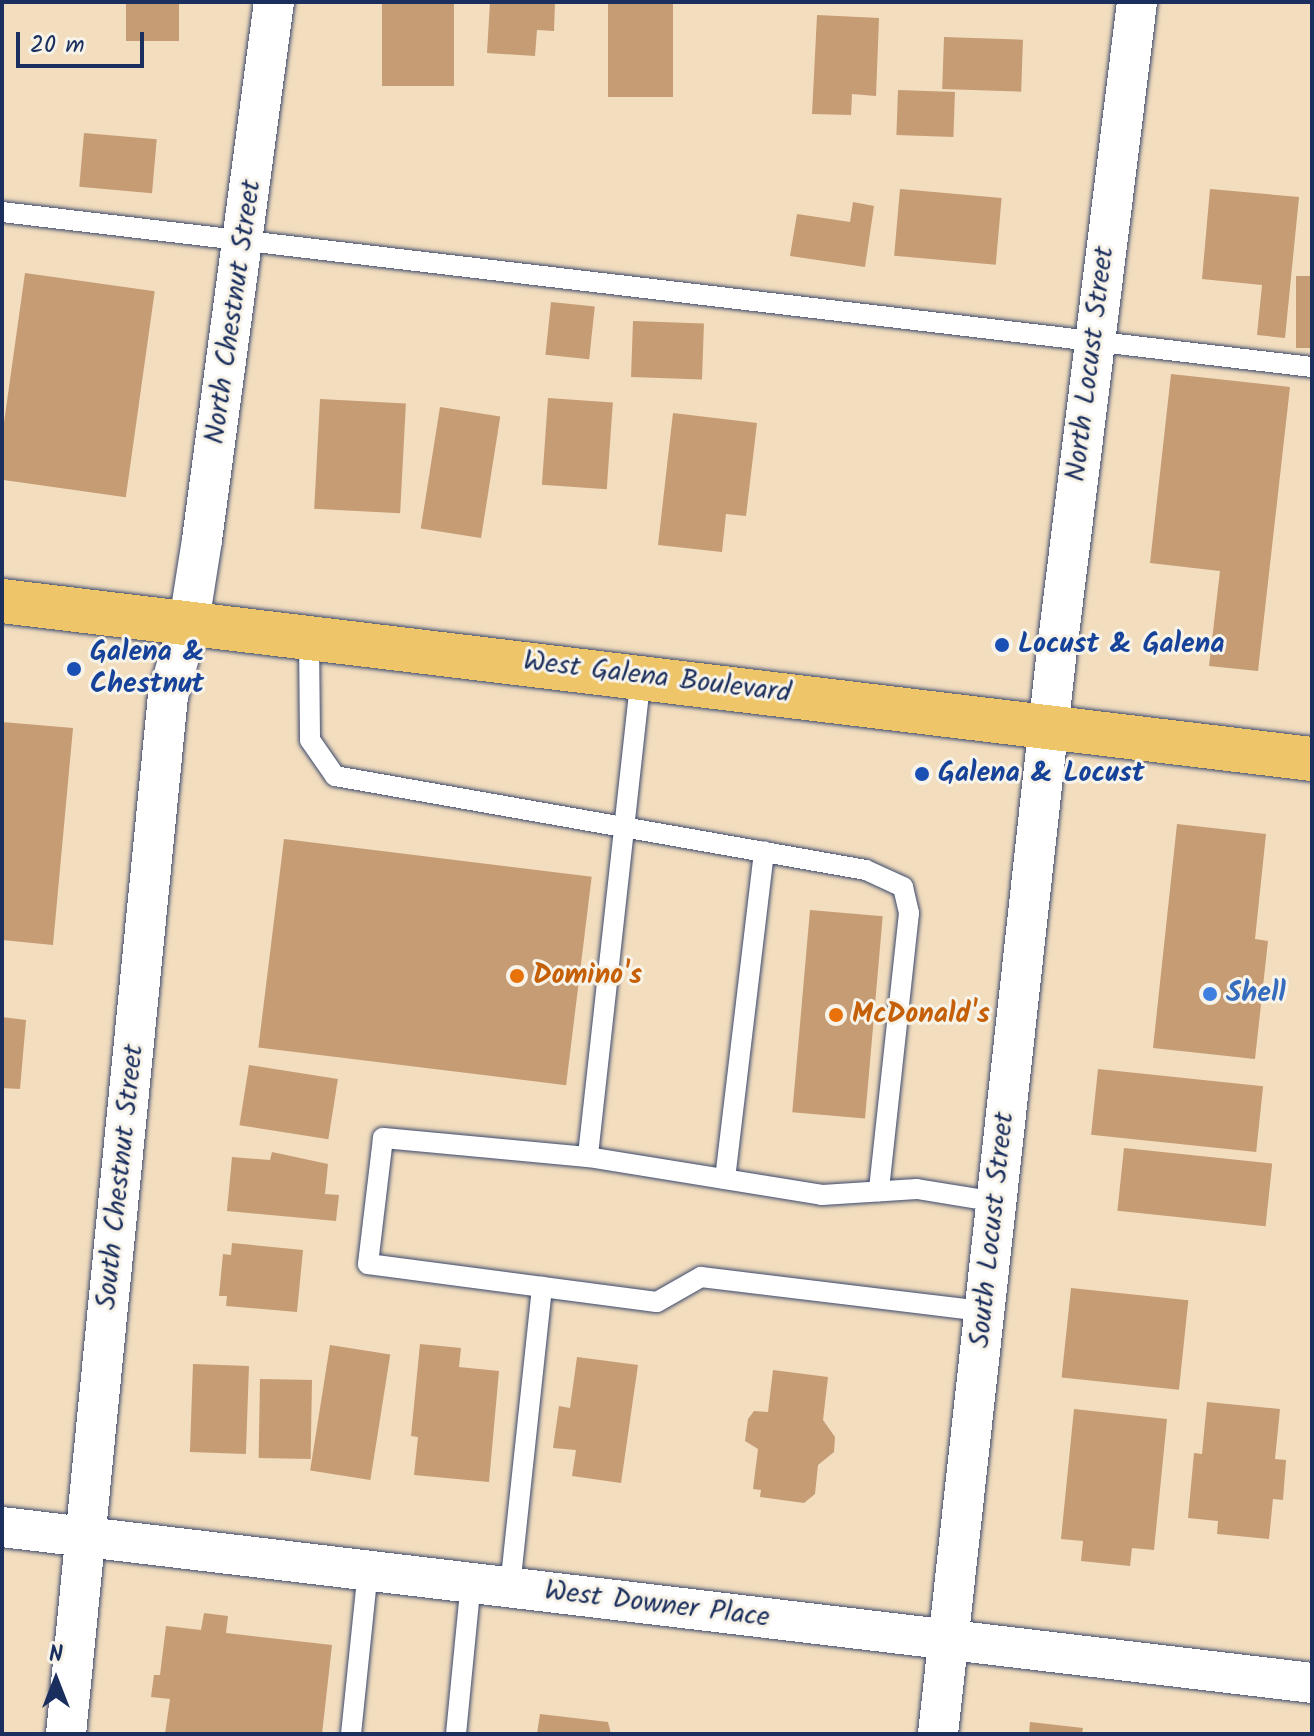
<!DOCTYPE html>
<html>
<head>
<meta charset="utf-8">
<style>
	body { margin:0 }
	#map { position:relative; width:1314px; height:1736px; overflow:hidden; background:#f2ddbe; font-family:Kalam,sans-serif }
	div>[style] { position:absolute }
	.building>* { inset:0; background:#c69c75; transform-origin:0 0 }
	.roads { filter:drop-shadow(0 0 2px #3b496c) drop-shadow(0 0 2px #3b496c) }
	.service>* { height:20px; margin:-10px; padding:0 10px; transform-origin:10px; border-radius:10px; background:#fff }
	.minor>* { height:40px; margin:-20px; padding:0 20px; transform-origin:20px; border-radius:20px; background:#fff }
	.primary>* { height:44px; margin:-22px; padding:0 22px; transform-origin:22px; border-radius:22px; background:#eec569 }
	.dots>* { width:22px; height:22px; translate:-50% -50%; box-sizing:border-box; border:4px solid #f7f3e8; border-radius:50% }
	span { translate:-50% -50%; white-space:nowrap; text-align:center; line-height:1.15; -webkit-text-stroke:6px #f7f3e8; paint-order:stroke }
	.street-label { font-size:28px; color:#1b2f5e }
	.transit-label { font-size:28px; color:#164399; font-weight:700 }
	.left { translate:0 -50%; text-align:left }
	.food-label { font-size:28px; color:#c56008; font-weight:700 }
	.shop-label { font-size:28px; color:#366cbe; font-weight:700 }
	.frame { position:absolute; inset:0; border:4px solid #1b2f5e; pointer-events:none }
	.north { position:absolute; left:16px; top:1640px; width:80px; height:80px; -webkit-text-stroke:6px #f7f3e8; paint-order:stroke; rotate:0deg; font-size:22px; font-weight:700; line-height:32px; text-align:center; color:#1b2f5e }
	.north::after { content:''; display:block; margin:auto; width:28px; height:36px; background:#1b2f5e; clip-path:polygon(50% 0,100% 100%,50% 72%,0 100%) }
	.scale { position:absolute; left:16px; top:32px; width:128px; height:36px; box-sizing:border-box; border:4px solid #1b2f5e; border-top:0; padding-left:10px; font-size:24px; line-height:28px; white-space:nowrap; color:#1b2f5e; -webkit-text-stroke:6px #f7f3e8; paint-order:stroke }
</style>
</head>
<body>
<div id="map">
	<div class="building">
		<i style="left:126px;top:2px;width:53px;height:39px"></i>
		<i style="left:382px;top:2px;width:72px;height:84px"></i>
		<i style="clip-path:polygon(490px 2px,555px 2px,554px 31px,537px 30px,535px 56px,487px 53px)"></i>
		<i style="left:608px;top:2px;width:65px;height:95px"></i>
		<i style="clip-path:polygon(817px 15px,879px 18px,876px 96px,852px 94px,851px 115px,812px 114px)"></i>
		<i style="left:944px;top:37px;width:79px;height:52px;rotate:2deg"></i>
		<i style="left:898px;top:90px;width:57px;height:45px;rotate:2deg"></i>
		<i style="left:84px;top:133px;width:73px;height:54px;rotate:5deg"></i>
		<i style="left:900px;top:189px;width:102px;height:67px;rotate:5deg"></i>
		<i style="clip-path:polygon(1210px 189px,1299px 197px,1285px 338px,1257px 335px,1262px 285px,1202px 279px)"></i>
		<i style="clip-path:polygon(853px 202px,874px 206px,865px 267px,790px 256px,797px 214px,850px 222px)"></i>
		<i style="left:25px;top:273px;width:131px;height:208px;rotate:8deg"></i>
		<i style="left:1296px;top:276px;width:16px;height:72px"></i>
		<i style="left:551px;top:302px;width:44px;height:53px;rotate:6deg"></i>
		<i style="left:633px;top:321px;width:71px;height:56px;rotate:2deg"></i>
		<i style="clip-path:polygon(1171px 374px,1290px 387px,1258px 671px,1209px 666px,1220px 571px,1150px 563px)"></i>
		<i style="left:548px;top:398px;width:65px;height:87px;rotate:4deg"></i>
		<i style="left:320px;top:399px;width:86px;height:110px;rotate:3deg"></i>
		<i style="left:440px;top:407px;width:61px;height:123px;rotate:9deg"></i>
		<i style="clip-path:polygon(673px 413px,757px 423px,746px 516px,726px 514px,722px 552px,658px 545px)"></i>
		<i style="clip-path:polygon(2px 722px,73px 728px,53px 945px,2px 940px)"></i>
		<i style="clip-path:polygon(1177px 824px,1266px 834px,1255px 939px,1268px 941px,1255px 1059px,1153px 1048px)"></i>
		<i style="left:284px;top:839px;width:310px;height:210px;rotate:7deg"></i>
		<i style="left:810px;top:910px;width:73px;height:203px;rotate:5deg"></i>
		<i style="clip-path:polygon(2px 1017px,26px 1020px,20px 1089px,2px 1088px)"></i>
		<i style="left:249px;top:1065px;width:90px;height:61px;rotate:9deg"></i>
		<i style="left:1098px;top:1069px;width:166px;height:66px;rotate:6deg"></i>
		<i style="left:1124px;top:1148px;width:149px;height:63px;rotate:6deg"></i>
		<i style="clip-path:polygon(272px 1152px,328px 1164px,325px 1194px,339px 1195px,336px 1221px,227px 1211px,232px 1157px,270px 1160px)"></i>
		<i style="clip-path:polygon(232px 1243px,303px 1250px,297px 1312px,226px 1306px,227px 1296px,219px 1296px,223px 1254px,231px 1255px)"></i>
		<i style="left:1071px;top:1288px;width:118px;height:90px;rotate:6deg"></i>
		<i style="clip-path:polygon(420px 1344px,461px 1348px,459px 1367px,499px 1371px,489px 1482px,414px 1475px,418px 1437px,411px 1436px)"></i>
		<i style="left:330px;top:1345px;width:61px;height:127px;rotate:9deg"></i>
		<i style="clip-path:polygon(577px 1357px,638px 1365px,621px 1483px,572px 1476px,576px 1450px,553px 1448px,559px 1406px,570px 1408px)"></i>
		<i style="left:193px;top:1364px;width:56px;height:88px;rotate:2deg"></i>
		<i style="clip-path:polygon(773px 1370px,828px 1377px,823px 1420px,835px 1437px,834px 1452px,818px 1465px,815px 1494px,804px 1503px,760px 1497px,761px 1490px,753px 1489px,758px 1449px,745px 1441px,748px 1419px,754px 1411px,768px 1412px)"></i>
		<i style="left:260px;top:1379px;width:52px;height:79px;rotate:1deg"></i>
		<i style="clip-path:polygon(1207px 1402px,1280px 1409px,1275px 1459px,1286px 1460px,1283px 1500px,1273px 1499px,1269px 1539px,1217px 1534px,1218px 1521px,1188px 1518px,1194px 1453px,1202px 1454px)"></i>
		<i style="clip-path:polygon(1074px 1409px,1167px 1419px,1154px 1550px,1132px 1548px,1130px 1566px,1081px 1561px,1083px 1541px,1061px 1539px)"></i>
		<i style="clip-path:polygon(204px 1613px,228px 1616px,226px 1633px,332px 1645px,322px 1734px,165px 1734px,170px 1699px,151px 1697px,154px 1675px,160px 1675px,166px 1626px,201px 1630px)"></i>
		<i style="clip-path:polygon(540px 1714px,608px 1722px,611px 1734px,537px 1734px)"></i>
		<i style="clip-path:polygon(1030px 1722px,1083px 1728px,1082px 1734px,1029px 1734px)"></i>
	</div>
	<div class="roads">
		<div class="service">
			<i style="left:2px;top:212px;width:1319px;rotate:6.75deg"></i>
			<i style="left:309px;top:639px;width:101px;rotate:89.4deg"></i>
			<i style="left:310px;top:740px;width:44px;rotate:55.2deg"></i>
			<i style="left:335px;top:776px;width:539px;rotate:10.04deg"></i>
			<i style="left:866px;top:870px;width:41px;rotate:24.7deg"></i>
			<i style="left:903px;top:887px;width:27px;rotate:77deg"></i>
			<i style="left:909px;top:913px;width:280px;rotate:96.2deg"></i>
			<i style="left:641px;top:675px;width:485px;rotate:96.3deg"></i>
			<i style="left:588px;top:1157px;width:237px;rotate:9.2deg"></i>
			<i style="left:822px;top:1195px;width:95px;rotate:-3.6deg"></i>
			<i style="left:917px;top:1189px;width:80px;rotate:9.3deg"></i>
			<i style="left:588px;top:1157px;width:206px;rotate:-174.7deg"></i>
			<i style="left:383px;top:1138px;width:127px;rotate:96.8deg"></i>
			<i style="left:368px;top:1264px;width:291px;rotate:7.5deg"></i>
			<i style="left:657px;top:1302px;width:51px;rotate:-29.6deg"></i>
			<i style="left:701px;top:1277px;width:285px;rotate:6.9deg"></i>
			<i style="left:725px;top:1179px;width:330px;rotate:-83.2deg"></i>
			<i style="left:510px;top:1587px;width:302px;rotate:-83.9deg"></i>
			<i style="left:351px;top:1734px;width:165px;rotate:-84.1deg"></i>
			<i style="left:456px;top:1734px;width:153px;rotate:-84.4deg"></i>
		</div>
		<div class="minor">
			<i style="left:2px;top:1527px;width:1319px;rotate:6.79deg"></i>
			<i style="left:66px;top:1734px;width:1043px;rotate:-84.39deg"></i>
			<i style="left:168px;top:696px;width:77px;rotate:-74.2deg"></i>
			<i style="left:189px;top:622px;width:83px;rotate:-81deg"></i>
			<i style="left:202px;top:540px;width:543px;rotate:-82.38deg"></i>
			<i style="left:938px;top:1734px;width:1082px;rotate:-83.74deg"></i>
			<i style="left:1056px;top:658px;width:661px;rotate:-82.96deg"></i>
		</div>
		<div class="primary">
			<i style="left:2px;top:601px;width:1319px;rotate:6.88deg"></i>
		</div>
	</div>
	<div class="dots">
		<i style="left:1002px;top:645px;background:#1a4fb4"></i>
		<i style="left:74px;top:669px;background:#1a4fb4"></i>
		<i style="left:922px;top:774px;background:#1a4fb4"></i>
		<i style="left:517px;top:976px;background:#e8710a"></i>
		<i style="left:1210px;top:994px;background:#3f7fe0"></i>
		<i style="left:836px;top:1015px;background:#e8710a"></i>
	</div>
	<div class="street-label">
		<span style="left:234px;top:312px;rotate:-82deg">North Chestnut Street</span>
		<span style="left:1091px;top:364px;rotate:-83deg">North Locust Street</span>
		<span style="left:657px;top:678px;rotate:7deg">West Galena Boulevard</span>
		<span style="left:121px;top:1177px;rotate:-84deg">South Chestnut Street</span>
		<span style="left:993px;top:1230px;rotate:-84deg">South Locust Street</span>
		<span style="left:657px;top:1605px;rotate:7deg">West Downer Place</span>
	</div>
	<div class="transit-label">
		<span class="left" style="left:1018px;top:645px">Locust &amp; Galena</span>
		<span class="left" style="left:90px;top:669px">Galena &amp;<br>Chestnut</span>
		<span class="left" style="left:938px;top:774px">Galena &amp; Locust</span>
	</div>
	<div class="food-label">
		<span class="left" style="left:533px;top:976px">Domino's</span>
		<span class="left" style="left:852px;top:1015px">McDonald's</span>
	</div>
	<div class="shop-label">
		<span class="left" style="left:1226px;top:994px">Shell</span>
	</div>
	<div class="frame"></div>
	<div class="north">N</div>
	<div class="scale">20 m</div>
</div>
</body>
</html>
